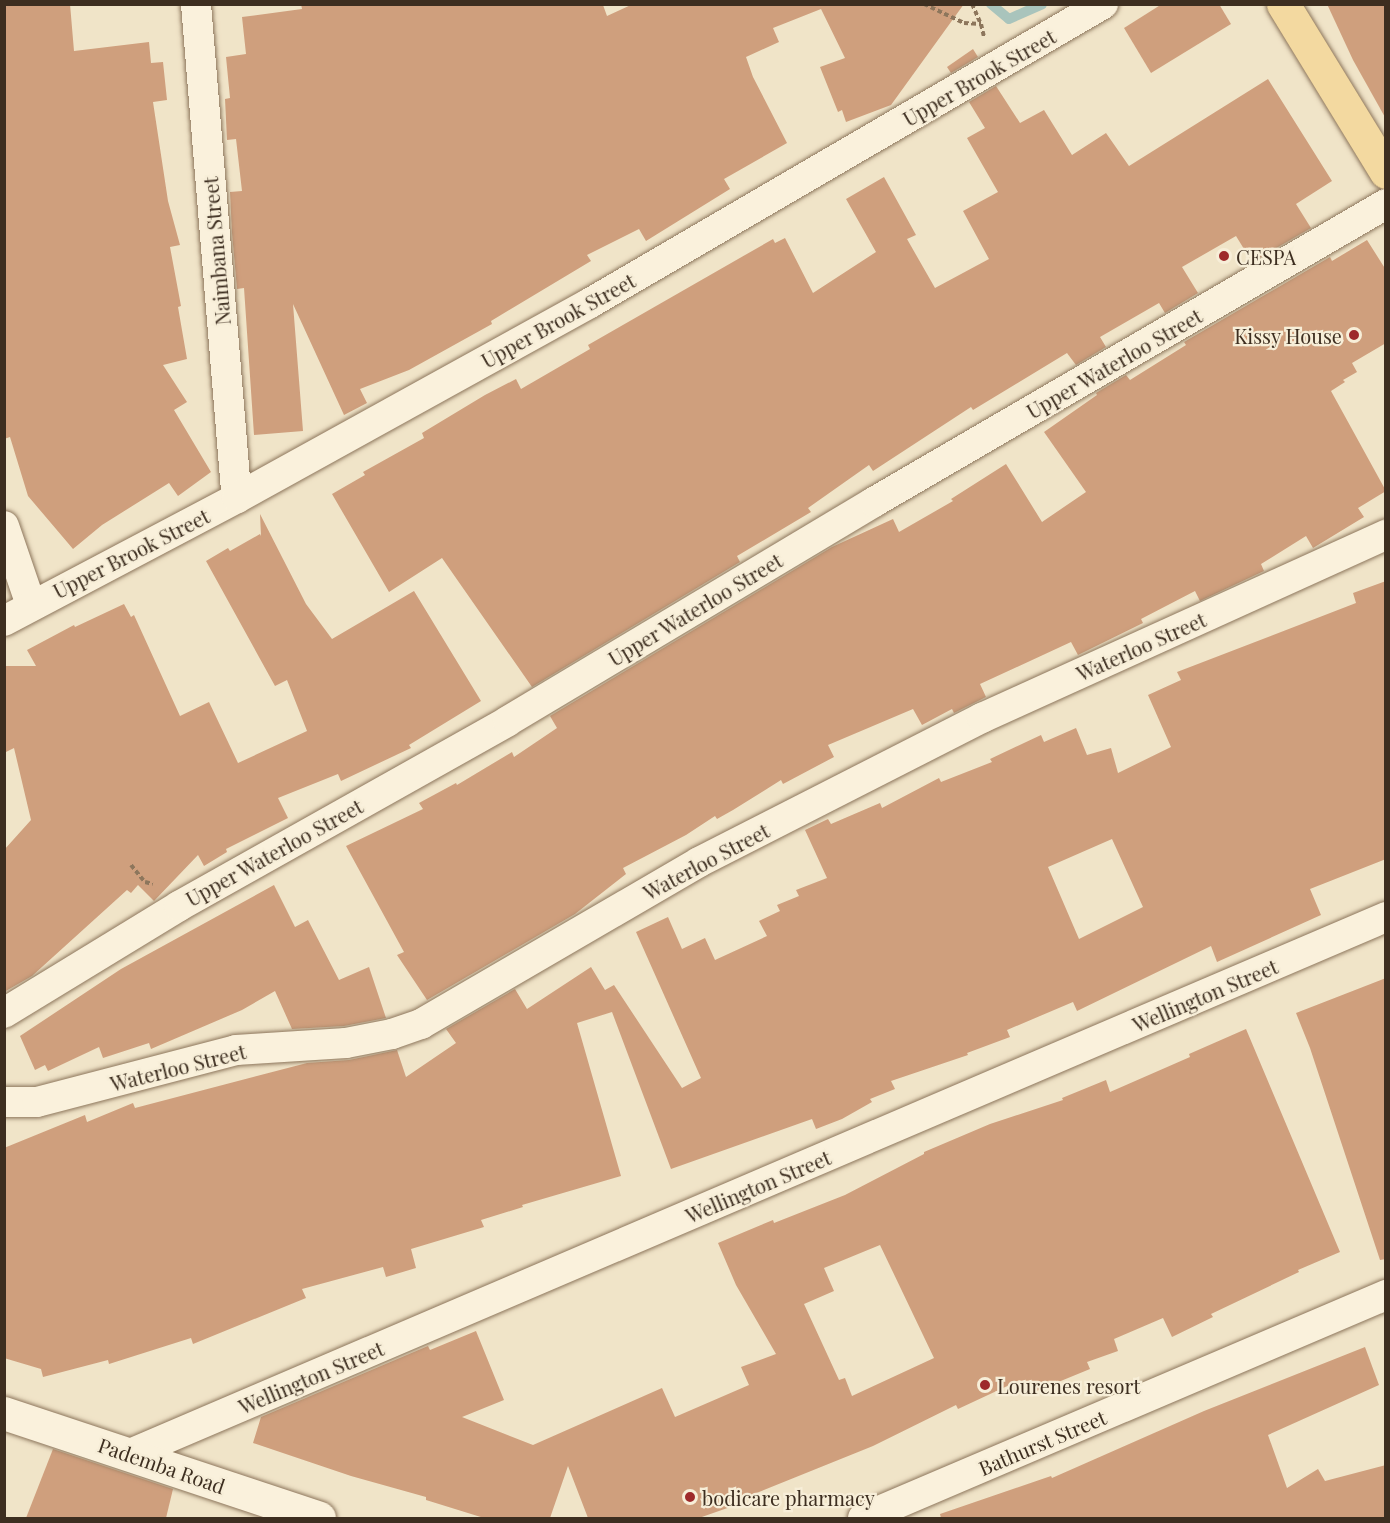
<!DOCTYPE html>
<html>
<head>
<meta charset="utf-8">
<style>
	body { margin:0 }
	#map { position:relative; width:1390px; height:1523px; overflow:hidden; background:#f0e4c8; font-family:"Playfair Display",serif }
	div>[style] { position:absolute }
	.stream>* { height:10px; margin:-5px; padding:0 5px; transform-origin:5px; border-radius:5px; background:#a9c4bc }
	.building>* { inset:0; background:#cf9f7d }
	.path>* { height:4px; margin-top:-2px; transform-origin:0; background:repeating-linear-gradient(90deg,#8d765c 0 4.5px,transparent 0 7.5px) }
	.roads { filter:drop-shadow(0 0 2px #8d765c) drop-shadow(0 0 2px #8d765c) }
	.minor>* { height:30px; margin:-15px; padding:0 15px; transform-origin:15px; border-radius:15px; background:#faf1dc }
	.secondary>* { height:33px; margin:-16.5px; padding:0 16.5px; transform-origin:16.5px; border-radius:16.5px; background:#faf1dc }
	.primary>* { height:33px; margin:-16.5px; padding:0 16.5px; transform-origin:16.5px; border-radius:16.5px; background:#f3d9a0 }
	.dots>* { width:16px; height:16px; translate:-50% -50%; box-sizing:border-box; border:3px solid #f7eed8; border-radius:50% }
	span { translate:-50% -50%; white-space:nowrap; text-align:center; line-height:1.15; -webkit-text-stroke:4.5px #f7eed8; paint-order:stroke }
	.street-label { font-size:20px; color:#3d2e20 }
	.poi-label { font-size:20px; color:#3d2e20 }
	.left { translate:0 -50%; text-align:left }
	.right { translate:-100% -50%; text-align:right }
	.frame { position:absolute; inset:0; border:6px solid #3d2e20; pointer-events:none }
</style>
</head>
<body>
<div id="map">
	<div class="stream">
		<i style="left:991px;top:4px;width:23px;rotate:40deg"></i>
		<i style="left:1009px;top:19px;width:36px;rotate:-24deg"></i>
	</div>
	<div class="building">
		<i style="clip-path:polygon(4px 4px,70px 4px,74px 51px,149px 42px,151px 63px,163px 62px,167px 100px,153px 102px,168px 201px,180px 245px,170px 247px,181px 306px,178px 307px,187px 359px,163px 365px,187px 402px,174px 410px,211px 472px,178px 496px,169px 483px,102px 525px,73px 549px,28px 496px,10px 437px,4px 439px)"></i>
		<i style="clip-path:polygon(301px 4px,603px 5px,607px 16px,633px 4px,964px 4px,891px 105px,846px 122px,842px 110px,838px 112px,820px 67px,845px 58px,821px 9px,773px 28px,779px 42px,746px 57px,753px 77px,787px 143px,724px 179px,730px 189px,646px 241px,639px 229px,587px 255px,591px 261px,491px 321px,492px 324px,409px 370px,360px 389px,367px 403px,344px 415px,293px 304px,303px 431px,254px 435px,244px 288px,237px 289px,232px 233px,230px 192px,242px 191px,236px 139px,227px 140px,225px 99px,230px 98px,226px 57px,246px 54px,242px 17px,302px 9px)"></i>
		<i style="clip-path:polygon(1162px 4px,1219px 4px,1231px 24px,1151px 73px,1124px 28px)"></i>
		<i style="clip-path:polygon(1327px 4px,1386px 4px,1386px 119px,1353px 60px)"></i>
		<i style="clip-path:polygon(973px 49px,978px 57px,951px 73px,947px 67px)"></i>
		<i style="clip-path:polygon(1268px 79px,1332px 181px,1296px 204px,1311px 228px,1252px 262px,1236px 236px,1182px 267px,1198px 293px,1165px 313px,1159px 303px,1100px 337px,1106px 347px,1076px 365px,1067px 353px,973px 410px,971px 407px,873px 471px,869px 465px,808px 508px,811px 512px,737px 556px,740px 562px,532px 687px,442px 558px,389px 592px,332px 494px,365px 475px,363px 472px,424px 438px,422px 433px,485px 395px,516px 379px,521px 389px,590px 349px,588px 345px,773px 239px,775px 243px,785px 238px,813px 293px,876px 252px,846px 199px,884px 177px,916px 235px,907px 239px,935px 288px,989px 259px,963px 211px,998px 192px,967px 138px,985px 128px,969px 102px,996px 86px,1020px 123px,1044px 110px,1072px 155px,1106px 133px,1129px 166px)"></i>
		<i style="clip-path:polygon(1367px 240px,1386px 270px,1386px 343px,1352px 363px,1357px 372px,1343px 380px,1345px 382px,1331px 391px,1386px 491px,1358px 508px,1364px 517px,1313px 548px,1306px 536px,1261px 564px,1264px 571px,1200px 601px,1195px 591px,1141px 619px,1143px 623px,1078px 655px,1071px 642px,980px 684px,986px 697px,954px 713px,952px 709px,922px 725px,913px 709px,828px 745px,834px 757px,783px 784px,781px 780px,733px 810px,717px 819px,715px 816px,686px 835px,623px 868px,626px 874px,575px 914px,427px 1000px,397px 955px,404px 952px,346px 846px,423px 809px,419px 803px,456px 783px,457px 785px,512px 752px,514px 757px,557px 728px,550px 716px,832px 547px,893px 519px,899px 532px,953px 501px,951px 499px,1006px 464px,1042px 522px,1086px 492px,1044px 432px,1097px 395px,1096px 393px,1126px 375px,1130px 380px,1186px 345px,1184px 342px,1330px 257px,1332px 261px)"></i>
		<i style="clip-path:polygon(260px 514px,306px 604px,332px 639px,414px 591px,481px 701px,409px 745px,411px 748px,341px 781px,338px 774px,278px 798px,288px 818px,226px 849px,227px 852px,204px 866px,198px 855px,154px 901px,138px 885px,131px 893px,127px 890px,32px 976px,4px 992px,4px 850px,31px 820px,14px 748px,4px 753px,4px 666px,36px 666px,27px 650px,74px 625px,75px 627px,124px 604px,131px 617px,134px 615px,180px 716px,209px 702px,238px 763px,307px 731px,287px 680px,275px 686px,206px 561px,228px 548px,230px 551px,260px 534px,261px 536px)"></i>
		<i style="clip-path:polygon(evenodd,1386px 581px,1386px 859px,1310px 889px,1321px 915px,1217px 962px,1211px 946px,1077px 1011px,1073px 1002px,1007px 1030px,1010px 1037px,967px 1053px,968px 1055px,891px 1081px,895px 1089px,870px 1099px,872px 1102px,842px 1119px,816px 1129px,812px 1119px,671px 1169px,612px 1012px,577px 1023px,621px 1176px,522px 1205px,523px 1207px,481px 1220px,484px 1227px,411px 1249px,416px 1268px,386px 1277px,383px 1267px,302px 1289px,306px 1298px,193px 1344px,191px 1338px,109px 1364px,108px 1360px,43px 1377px,41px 1369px,4px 1358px,4px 1148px,85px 1115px,87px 1122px,133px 1103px,135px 1108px,307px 1063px,349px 1060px,397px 1050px,406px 1077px,456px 1043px,446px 1029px,515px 989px,527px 1009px,591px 967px,605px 990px,614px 985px,682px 1088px,701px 1078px,636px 932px,668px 917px,682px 949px,705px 938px,715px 960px,767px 936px,759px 921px,780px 911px,777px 905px,799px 896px,796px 890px,827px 878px,805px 830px,828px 819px,831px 824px,880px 803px,882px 808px,939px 778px,941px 782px,992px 762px,990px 759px,1041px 735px,1044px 742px,1076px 728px,1087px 755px,1111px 748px,1118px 773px,1171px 747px,1148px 695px,1181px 680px,1177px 672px,1356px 603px,1353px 593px,1386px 581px,1112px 839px,1143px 907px,1079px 939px,1048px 867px,1112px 839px)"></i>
		<i style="clip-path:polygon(274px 885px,295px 927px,308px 920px,339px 980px,369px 967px,386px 1018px,344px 1026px,292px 1029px,275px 991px,242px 1010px,151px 1049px,149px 1043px,103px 1058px,99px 1047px,48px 1071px,45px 1065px,35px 1070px,20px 1036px,121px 969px)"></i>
		<i style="clip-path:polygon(1386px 978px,1386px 1259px,1380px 1260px,1310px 1048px,1296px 1013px)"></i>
		<i style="clip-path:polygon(evenodd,1246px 1029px,1340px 1252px,1298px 1270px,1299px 1272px,1211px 1314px,1213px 1317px,1172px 1337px,1163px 1318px,1114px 1339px,1118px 1351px,1087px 1362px,1090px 1369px,1034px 1392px,1030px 1382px,1023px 1385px,1020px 1380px,958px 1409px,956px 1405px,873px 1446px,734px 1502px,736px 1505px,699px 1518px,588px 1518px,568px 1466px,550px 1518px,484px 1518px,426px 1500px,426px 1497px,351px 1476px,253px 1443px,261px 1417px,428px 1346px,430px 1350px,476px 1331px,504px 1400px,462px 1417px,533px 1445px,662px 1388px,675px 1417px,749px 1385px,741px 1367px,776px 1354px,736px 1285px,718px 1243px,773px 1220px,774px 1223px,845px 1195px,924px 1154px,924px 1152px,990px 1124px,1063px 1100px,1062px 1098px,1106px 1080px,1110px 1092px,1190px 1057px,1189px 1054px,1246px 1029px,880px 1245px,934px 1358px,852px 1396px,845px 1378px,839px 1380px,804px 1304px,834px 1291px,824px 1268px,880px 1245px)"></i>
		<i style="clip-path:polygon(1365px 1347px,1379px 1385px,1268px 1435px,1287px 1488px,1318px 1469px,1325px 1481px,1386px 1465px,1386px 1518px,941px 1518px,940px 1514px,1051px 1476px,1052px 1478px,1204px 1411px)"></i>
		<i style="clip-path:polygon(53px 1449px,173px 1489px,166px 1518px,26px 1518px)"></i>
	</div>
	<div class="path">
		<i style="left:924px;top:4px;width:44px;rotate:25.4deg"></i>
		<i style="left:964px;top:23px;width:17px;rotate:3deg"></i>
		<i style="left:981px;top:24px;width:13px;rotate:77deg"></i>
		<i style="left:972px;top:4px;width:22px;rotate:66deg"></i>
		<i style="left:131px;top:865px;width:22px;rotate:51deg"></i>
		<i style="left:145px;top:882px;width:8px;rotate:14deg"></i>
	</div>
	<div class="roads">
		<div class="minor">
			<i style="left:196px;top:4px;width:496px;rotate:85.3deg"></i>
			<i style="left:4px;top:526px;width:83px;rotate:71.1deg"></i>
			<i style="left:4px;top:621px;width:263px;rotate:-27.8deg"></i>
			<i style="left:237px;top:498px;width:403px;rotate:-28.9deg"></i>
			<i style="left:590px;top:303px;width:594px;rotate:-30.24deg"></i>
			<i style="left:4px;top:1013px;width:205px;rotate:-31.4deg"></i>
			<i style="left:179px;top:906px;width:377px;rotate:-29.3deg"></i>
			<i style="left:508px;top:721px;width:427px;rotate:-30.9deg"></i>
			<i style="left:874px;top:502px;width:592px;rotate:-30.2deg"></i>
			<i style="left:4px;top:1102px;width:33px"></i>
			<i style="left:37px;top:1102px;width:206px;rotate:-14.6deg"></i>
			<i style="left:236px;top:1050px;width:110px;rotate:-3.6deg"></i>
			<i style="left:346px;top:1043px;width:47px;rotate:-11.1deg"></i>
			<i style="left:392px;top:1034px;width:31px;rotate:-19deg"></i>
			<i style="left:421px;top:1024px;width:322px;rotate:-30.2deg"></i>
			<i style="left:699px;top:862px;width:318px;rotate:-27deg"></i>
			<i style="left:982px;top:718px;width:444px;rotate:-24.4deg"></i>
			<i style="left:130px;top:1454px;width:1366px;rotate:-23.15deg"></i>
			<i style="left:863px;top:1518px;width:569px;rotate:-23.09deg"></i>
		</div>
		<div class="secondary">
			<i style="left:4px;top:1413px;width:332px;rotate:18.4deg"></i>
		</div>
		<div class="primary">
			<i style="left:1283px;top:4px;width:197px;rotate:58.5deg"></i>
		</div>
	</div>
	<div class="dots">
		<i style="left:1224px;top:256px;background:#9e2a2b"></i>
		<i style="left:1354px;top:335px;background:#9e2a2b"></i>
		<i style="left:985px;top:1385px;background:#9e2a2b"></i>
		<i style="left:690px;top:1497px;background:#9e2a2b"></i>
	</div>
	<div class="street-label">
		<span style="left:979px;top:77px;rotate:-30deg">Upper Brook Street</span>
		<span style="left:216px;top:251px;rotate:-95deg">Naimbana Street</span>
		<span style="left:558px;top:320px;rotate:-29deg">Upper Brook Street</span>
		<span style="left:1114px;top:363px;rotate:-30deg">Upper Waterloo Street</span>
		<span style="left:131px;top:553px;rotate:-27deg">Upper Brook Street</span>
		<span style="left:695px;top:609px;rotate:-31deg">Upper Waterloo Street</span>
		<span style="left:1141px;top:646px;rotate:-24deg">Waterloo Street</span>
		<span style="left:274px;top:852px;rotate:-29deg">Upper Waterloo Street</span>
		<span style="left:706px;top:861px;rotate:-28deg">Waterloo Street</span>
		<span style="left:1205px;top:995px;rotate:-23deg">Wellington Street</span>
		<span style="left:178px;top:1067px;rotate:-14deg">Waterloo Street</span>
		<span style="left:758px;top:1186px;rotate:-23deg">Wellington Street</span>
		<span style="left:311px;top:1377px;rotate:-23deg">Wellington Street</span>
		<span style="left:1042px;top:1442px;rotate:-23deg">Bathurst Street</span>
		<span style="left:162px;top:1465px;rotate:19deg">Pademba Road</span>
	</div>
	<div class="poi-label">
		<span class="left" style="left:1236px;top:256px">CESPA</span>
		<span class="right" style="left:1342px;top:335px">Kissy House</span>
		<span class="left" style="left:997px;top:1385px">Lourenes resort</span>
		<span class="left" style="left:702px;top:1497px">bodicare pharmacy</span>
	</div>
	<div class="frame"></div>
</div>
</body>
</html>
